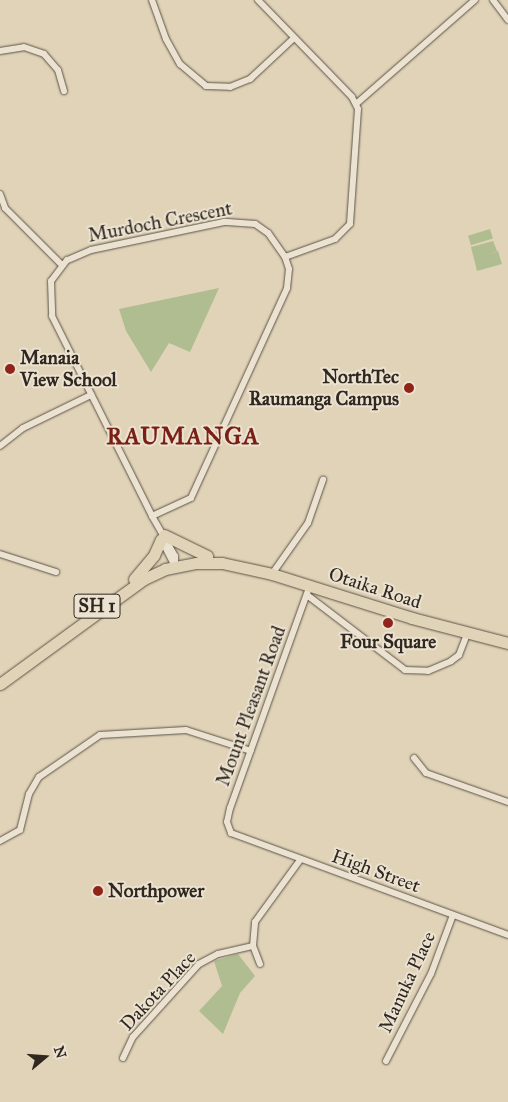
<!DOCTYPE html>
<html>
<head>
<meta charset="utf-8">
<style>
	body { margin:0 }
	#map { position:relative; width:508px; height:1102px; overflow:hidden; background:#e0d3b8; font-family:"IM FELL Great Primer",serif }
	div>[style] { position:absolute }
	.green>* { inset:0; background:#b0bd90; transform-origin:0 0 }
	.roads { filter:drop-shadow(0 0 1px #5c5345) drop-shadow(0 0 1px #5c5345) }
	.minor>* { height:6px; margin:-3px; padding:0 3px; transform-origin:3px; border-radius:3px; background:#ebe2d1 }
	.trunk>* { height:11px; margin:-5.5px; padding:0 5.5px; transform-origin:5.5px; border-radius:5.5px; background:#e0d3b8 }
	.dots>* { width:14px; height:14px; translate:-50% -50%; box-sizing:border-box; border:2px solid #ebe2d1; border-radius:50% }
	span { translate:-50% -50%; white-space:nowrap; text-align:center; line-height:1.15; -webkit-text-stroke:4px #ebe2d1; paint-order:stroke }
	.shield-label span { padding:1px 4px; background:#ebe2d1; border:1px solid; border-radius:4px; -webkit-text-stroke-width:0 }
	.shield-label { font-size:18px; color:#30281f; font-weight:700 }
	.street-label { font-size:19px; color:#30281f }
	.poi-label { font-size:19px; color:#30281f; font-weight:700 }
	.left { translate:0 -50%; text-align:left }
	.right { translate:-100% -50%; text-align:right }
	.district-label { font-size:24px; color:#7a1f14; font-weight:700; letter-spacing:1px }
	.north { position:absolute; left:20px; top:1032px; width:50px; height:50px; -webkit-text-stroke:4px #ebe2d1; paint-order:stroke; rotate:72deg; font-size:14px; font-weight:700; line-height:20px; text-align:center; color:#30281f }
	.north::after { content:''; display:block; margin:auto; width:18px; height:22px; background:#30281f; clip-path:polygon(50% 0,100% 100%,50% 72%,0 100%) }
</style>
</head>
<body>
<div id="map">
	<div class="green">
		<i style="left:490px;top:229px;width:10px;height:23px;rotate:73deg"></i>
		<i style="clip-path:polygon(493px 241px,497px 251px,486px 255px,498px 251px,502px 264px,477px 271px,471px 247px)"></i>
		<i style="clip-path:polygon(219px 288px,190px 352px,169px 343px,151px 372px,126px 331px,119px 309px)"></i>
		<i style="clip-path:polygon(238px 954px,255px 976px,240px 993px,223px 1034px,199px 1011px,222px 986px,214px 961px)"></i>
	</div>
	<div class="roads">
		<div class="minor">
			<i style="left:152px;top:0;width:41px;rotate:70.3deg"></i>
			<i style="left:166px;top:39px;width:29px;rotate:61deg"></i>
			<i style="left:180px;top:64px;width:34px;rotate:40deg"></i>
			<i style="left:206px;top:86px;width:24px;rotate:2deg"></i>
			<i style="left:230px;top:87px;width:22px;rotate:-22deg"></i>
			<i style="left:250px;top:79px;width:60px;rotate:-43deg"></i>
			<i style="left:258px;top:0;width:135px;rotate:45.9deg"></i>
			<i style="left:352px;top:97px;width:13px;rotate:63deg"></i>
			<i style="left:358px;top:109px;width:115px;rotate:94deg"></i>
			<i style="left:350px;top:224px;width:21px;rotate:135deg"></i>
			<i style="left:335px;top:239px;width:53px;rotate:160.2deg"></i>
			<i style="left:493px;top:0;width:25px;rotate:53deg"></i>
			<i style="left:0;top:51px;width:24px;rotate:-9deg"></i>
			<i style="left:24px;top:47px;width:21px;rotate:19deg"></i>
			<i style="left:44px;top:54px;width:21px;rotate:49deg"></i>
			<i style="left:58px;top:70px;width:22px;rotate:74deg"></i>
			<i style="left:356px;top:104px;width:158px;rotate:-41.2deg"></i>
			<i style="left:0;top:194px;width:15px;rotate:70deg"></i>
			<i style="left:5px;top:208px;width:81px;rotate:45deg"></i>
			<i style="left:0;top:446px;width:29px;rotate:-38deg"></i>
			<i style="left:23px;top:428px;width:76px;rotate:-25.9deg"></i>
			<i style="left:152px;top:516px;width:43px;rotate:-24.8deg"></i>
			<i style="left:191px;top:498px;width:231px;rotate:-65.4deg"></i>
			<i style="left:287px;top:288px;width:19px;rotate:-84deg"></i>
			<i style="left:289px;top:269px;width:13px;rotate:-108deg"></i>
			<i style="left:285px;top:257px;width:29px;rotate:-125deg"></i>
			<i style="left:268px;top:233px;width:16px;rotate:-145deg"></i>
			<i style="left:255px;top:224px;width:31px;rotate:-176deg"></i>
			<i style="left:224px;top:222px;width:136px;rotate:168.1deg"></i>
			<i style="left:91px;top:250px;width:26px;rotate:157deg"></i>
			<i style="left:67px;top:260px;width:26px;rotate:127deg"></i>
			<i style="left:51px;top:281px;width:35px;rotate:88deg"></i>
			<i style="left:52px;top:316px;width:224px;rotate:63.4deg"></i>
			<i style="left:152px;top:516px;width:46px;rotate:60.1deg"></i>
			<i style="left:175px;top:556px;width:10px;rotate:90deg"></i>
			<i style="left:161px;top:539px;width:30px;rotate:63deg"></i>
			<i style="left:0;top:554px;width:59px;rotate:17.8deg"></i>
			<i style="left:272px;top:574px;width:62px;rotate:-54.8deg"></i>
			<i style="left:308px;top:523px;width:46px;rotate:-70.8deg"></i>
			<i style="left:310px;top:585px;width:237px;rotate:109.7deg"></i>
			<i style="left:230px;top:808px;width:14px;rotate:102deg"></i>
			<i style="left:227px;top:822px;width:12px;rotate:70deg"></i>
			<i style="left:231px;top:833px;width:295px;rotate:20.2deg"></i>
			<i style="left:307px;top:595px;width:123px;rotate:37.4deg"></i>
			<i style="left:405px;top:670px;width:23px;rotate:2deg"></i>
			<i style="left:428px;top:671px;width:25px;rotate:-23deg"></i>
			<i style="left:451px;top:661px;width:10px;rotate:-37deg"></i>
			<i style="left:459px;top:655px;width:22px;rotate:-69deg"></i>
			<i style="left:414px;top:758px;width:19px;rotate:51deg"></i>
			<i style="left:426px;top:773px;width:87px;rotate:19.5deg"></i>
			<i style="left:0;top:841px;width:23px;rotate:-29deg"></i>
			<i style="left:20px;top:830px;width:37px;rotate:-76deg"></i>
			<i style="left:29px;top:794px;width:20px;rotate:-60deg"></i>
			<i style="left:39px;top:777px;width:74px;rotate:-34.5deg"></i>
			<i style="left:100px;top:735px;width:86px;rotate:-3.3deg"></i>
			<i style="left:186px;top:730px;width:68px;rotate:17.9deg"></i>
			<i style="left:260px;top:964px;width:19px;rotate:-111deg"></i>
			<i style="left:253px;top:946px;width:24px;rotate:-85deg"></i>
			<i style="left:255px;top:922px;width:77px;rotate:-54deg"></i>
			<i style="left:123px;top:1058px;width:23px;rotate:-65deg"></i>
			<i style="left:133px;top:1037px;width:98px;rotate:-47.9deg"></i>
			<i style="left:199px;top:964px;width:21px;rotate:-28deg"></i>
			<i style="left:218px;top:954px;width:36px;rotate:-13deg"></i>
			<i style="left:386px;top:1061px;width:98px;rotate:-62.7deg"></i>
			<i style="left:431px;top:974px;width:63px;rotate:-69.6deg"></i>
		</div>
		<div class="trunk">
			<i style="left:164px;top:535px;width:48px;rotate:26deg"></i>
			<i style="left:134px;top:579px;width:31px;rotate:-50deg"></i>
			<i style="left:154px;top:555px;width:17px;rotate:-66deg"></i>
			<i style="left:0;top:684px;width:178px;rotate:-36.1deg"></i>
			<i style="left:144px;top:579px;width:23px;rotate:-25deg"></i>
			<i style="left:165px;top:569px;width:32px;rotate:-11deg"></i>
			<i style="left:196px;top:563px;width:26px"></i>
			<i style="left:222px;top:563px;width:51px;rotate:12.4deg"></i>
			<i style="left:272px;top:574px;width:147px;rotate:17.4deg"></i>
			<i style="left:412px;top:618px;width:99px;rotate:14.6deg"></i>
		</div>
	</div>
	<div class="dots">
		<i style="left:10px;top:369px;background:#8f2418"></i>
		<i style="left:409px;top:388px;background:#8f2418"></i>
		<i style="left:388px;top:623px;background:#8f2418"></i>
		<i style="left:98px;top:891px;background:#8f2418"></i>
	</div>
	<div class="shield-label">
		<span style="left:97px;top:606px">SH 1</span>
	</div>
	<div class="street-label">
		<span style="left:160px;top:222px;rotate:-11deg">Murdoch Crescent</span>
		<span style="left:375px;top:588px;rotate:18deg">Otaika Road</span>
		<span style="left:251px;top:706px;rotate:-70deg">Mount Pleasant Road</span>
		<span style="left:376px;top:871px;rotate:20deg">High Street</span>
		<span style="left:407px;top:982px;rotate:-65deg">Manuka Place</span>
		<span style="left:158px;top:991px;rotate:-47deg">Dakota Place</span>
	</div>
	<div class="poi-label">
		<span class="left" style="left:20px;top:369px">Manaia<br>View School</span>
		<span class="right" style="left:399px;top:388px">NorthTec<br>Raumanga Campus</span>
		<span style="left:388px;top:642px">Four Square</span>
		<span class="left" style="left:108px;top:891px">Northpower</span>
	</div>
	<div class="district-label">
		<span style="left:183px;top:437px">RAUMANGA</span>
	</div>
	<div class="north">N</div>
</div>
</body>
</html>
